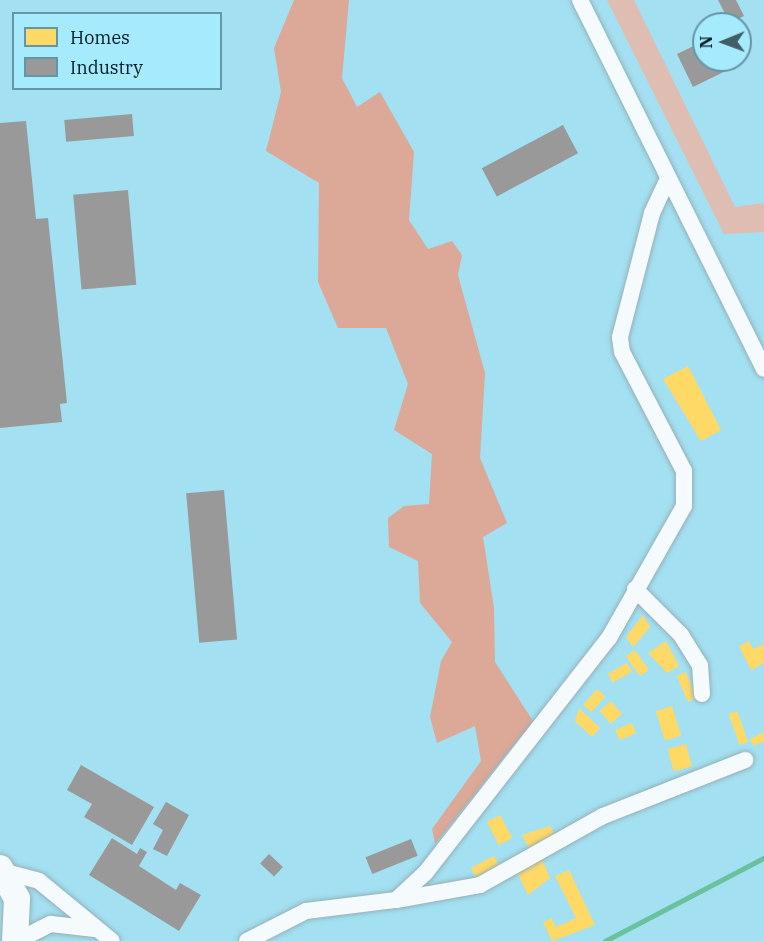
<!DOCTYPE html>
<html>
<head>
<meta charset="utf-8">
<style>
	body { margin:0 }
	#map { position:relative; width:764px; height:941px; overflow:hidden; background:#badfea; font-family:"IBM Plex Serif",serif }
	div>[style] { position:absolute }
	.built>* { inset:0; background:#a3e0f1 }
	.green>* { inset:0; background:#dfbdb2 }
	.forest>* { inset:0; background:#dca897 }
	.homes>* { inset:0; background:#ffd966; transform-origin:0 0 }
	.industry>* { inset:0; background:#999; transform-origin:0 0 }
	.stream>* { height:4.5px; margin:-2.25px; padding:0 2.25px; transform-origin:2.25px; border-radius:2.25px; background:#69c19d }
	.roads { filter:drop-shadow(0 0 2px #94b1ba) drop-shadow(0 0 2px #94b1ba) }
	.minor>* { height:16px; margin:-8px; padding:0 8px; transform-origin:8px; border-radius:8px; background:#f5fafc }
	.primary>* { height:26px; margin:-13px; padding:0 13px; transform-origin:13px; border-radius:13px; background:#f5fafc }
	span { translate:-50% -50%; white-space:nowrap; text-align:center; line-height:1.15; -webkit-text-stroke:6px #a6eafe; paint-order:stroke }
	.legend { position:absolute; left:12px; top:12px; width:210px; height:78px; box-sizing:border-box; background:#a6eafe; border:2px solid #6497a6; margin:0; padding:8px 10px; list-style:none; font-size:18px; color:#001a21 }
	.legend li { display:flex; align-items:center; gap:12px; height:30px }
	.legend b { width:30px; border:2px solid #6497a6 }
	.north { position:absolute; left:692px; top:12px; width:60px; height:60px; box-sizing:border-box; background:#a6eafe; border:2px solid #6497a6; border-radius:50%; rotate:269deg; font-size:16px; font-weight:700; line-height:24px; text-align:center; color:#001a21 }
	.north::after { content:''; display:block; margin:auto; width:21px; height:27px; background:#415f67; clip-path:polygon(50% 0,100% 100%,50% 72%,0 100%) }
</style>
</head>
<body>
<div id="map">
	<div class="built">
		<i style="clip-path:polygon(evenodd,0 0,764px 0,764px 941px,0 941px,0 0,14px 14px,220px 14px,220px 88px,14px 88px,14px 14px,0 0,704px 24px,740px 24px,740px 60px,704px 60px,704px 24px)"></i>
	</div>
	<div class="green">
		<i style="clip-path:polygon(607px 0,634px 0,735px 207px,764px 203px,764px 232px,724px 234px)"></i>
	</div>
	<div class="forest">
		<i style="clip-path:polygon(294px 0,349px 0,342px 78px,357px 107px,380px 92px,414px 152px,409px 220px,428px 249px,452px 241px,462px 255px,458px 275px,485px 373px,480px 458px,507px 523px,483px 537px,494px 608px,495px 662px,533px 721px,435px 844px,432px 829px,481px 761px,475px 726px,437px 743px,430px 717px,441px 661px,452px 642px,420px 603px,418px 561px,389px 547px,388px 518px,404px 506px,429px 504px,432px 454px,394px 430px,408px 384px,386px 328px,338px 328px,318px 282px,319px 183px,266px 151px,281px 92px,274px 48px)"></i>
	</div>
	<div class="homes">
		<i style="clip-path:polygon(688px 366px,721px 430px,701px 441px,663px 379px)"></i>
		<i style="clip-path:polygon(643px 615px,650px 627px,633px 647px,626px 637px)"></i>
		<i style="clip-path:polygon(666px 641px,679px 666px,667px 673px,648px 653px)"></i>
		<i style="clip-path:polygon(749px 641px,753px 649px,764px 644px,764px 663px,751px 670px,739px 646px)"></i>
		<i style="left:635px;top:650px;width:24px;height:11px;rotate:55deg"></i>
		<i style="left:627px;top:663px;width:10px;height:22px;rotate:61deg"></i>
		<i style="left:686px;top:672px;width:28px;height:10px;rotate:67deg"></i>
		<i style="left:597px;top:689px;width:11px;height:21px;rotate:41deg"></i>
		<i style="left:611px;top:701px;width:17px;height:15px;rotate:50deg"></i>
		<i style="left:672px;top:706px;width:31px;height:17px;rotate:73deg"></i>
		<i style="clip-path:polygon(579px 708px,600px 728px,592px 737px,575px 721px)"></i>
		<i style="left:737px;top:711px;width:33px;height:9px;rotate:70deg"></i>
		<i style="left:632px;top:723px;width:11px;height:18px;rotate:68deg"></i>
		<i style="clip-path:polygon(764px 732px,764px 741px,754px 746px,750px 739px)"></i>
		<i style="left:686px;top:744px;width:23px;height:19px;rotate:75deg"></i>
		<i style="left:500px;top:815px;width:26px;height:15px;rotate:62deg"></i>
		<i style="clip-path:polygon(550px 826px,556px 836px,530px 850px,522px 835px)"></i>
		<i style="left:494px;top:856px;width:11px;height:26px;rotate:63deg"></i>
		<i style="clip-path:polygon(541px 857px,550px 878px,528px 895px,516px 870px)"></i>
		<i style="clip-path:polygon(569px 870px,595px 925px,552px 941px,543px 922px,552px 918px,556px 927px,576px 918px,555px 876px)"></i>
	</div>
	<div class="industry">
		<i style="clip-path:polygon(718px 0,736px 0,744px 16px,730px 23px)"></i>
		<i style="clip-path:polygon(704px 41px,704px 60px,735px 60px,738px 65px,693px 87px,677px 54px)"></i>
		<i style="left:132px;top:114px;width:22px;height:68px;rotate:85deg"></i>
		<i style="clip-path:polygon(26px 121px,36px 219px,48px 218px,67px 403px,60px 404px,62px 422px,0 428px,0 123px)"></i>
		<i style="left:563px;top:125px;width:32px;height:92px;rotate:62deg"></i>
		<i style="left:128px;top:190px;width:95px;height:55px;rotate:85deg"></i>
		<i style="left:224px;top:490px;width:150px;height:38px;rotate:85deg"></i>
		<i style="clip-path:polygon(81px 765px,154px 807px,132px 845px,84px 817px,92px 804px,67px 790px)"></i>
		<i style="clip-path:polygon(166px 802px,189px 815px,167px 856px,153px 849px,163px 830px,153px 824px)"></i>
		<i style="clip-path:polygon(112px 838px,137px 854px,140px 848px,147px 852px,139px 866px,176px 890px,180px 883px,201px 895px,179px 931px,89px 875px)"></i>
		<i style="left:411px;top:839px;width:18px;height:49px;rotate:68deg"></i>
		<i style="left:269px;top:854px;width:19px;height:13px;rotate:43deg"></i>
	</div>
	<div class="stream">
		<i style="left:605px;top:941px;width:179px;rotate:-27.6deg"></i>
	</div>
	<div class="roads">
		<div class="minor">
			<i style="left:580px;top:0;width:412px;rotate:63.5deg"></i>
			<i style="left:635px;top:589px;width:65px;rotate:45deg"></i>
			<i style="left:681px;top:635px;width:36px;rotate:58deg"></i>
			<i style="left:700px;top:665px;width:29px;rotate:86deg"></i>
			<i style="left:2px;top:871px;width:38px;rotate:15deg"></i>
			<i style="left:39px;top:881px;width:94px;rotate:39.4deg"></i>
			<i style="left:396px;top:900px;width:85px;rotate:-10.1deg"></i>
			<i style="left:480px;top:885px;width:141px;rotate:-29.3deg"></i>
			<i style="left:603px;top:816px;width:153px;rotate:-21.5deg"></i>
			<i style="left:17px;top:941px;width:38px;rotate:-27deg"></i>
			<i style="left:51px;top:924px;width:44px;rotate:6.5deg"></i>
			<i style="left:247px;top:941px;width:66px;rotate:-27deg"></i>
			<i style="left:306px;top:911px;width:91px;rotate:-7deg"></i>
			<i style="left:396px;top:900px;width:41px;rotate:-43deg"></i>
			<i style="left:426px;top:872px;width:297px;rotate:-52deg"></i>
			<i style="left:609px;top:638px;width:152px;rotate:-60.4deg"></i>
			<i style="left:684px;top:506px;width:35px;rotate:-90deg"></i>
			<i style="left:684px;top:471px;width:134px;rotate:-117.5deg"></i>
			<i style="left:622px;top:352px;width:15px;rotate:-98deg"></i>
			<i style="left:620px;top:337px;width:128px;rotate:-75.5deg"></i>
			<i style="left:652px;top:213px;width:38px;rotate:-65deg"></i>
		</div>
		<div class="primary">
			<i style="left:0;top:868px;width:35px;rotate:61deg"></i>
			<i style="left:17px;top:899px;width:42px;rotate:92.7deg"></i>
		</div>
	</div>
	<ul class="legend">
	<li><b style="height:16px;background:#ffd966"></b>Homes</li>
	<li><b style="height:16px;background:#999"></b>Industry</li>
	</ul>
	<div class="north">N</div>
</div>
</body>
</html>
